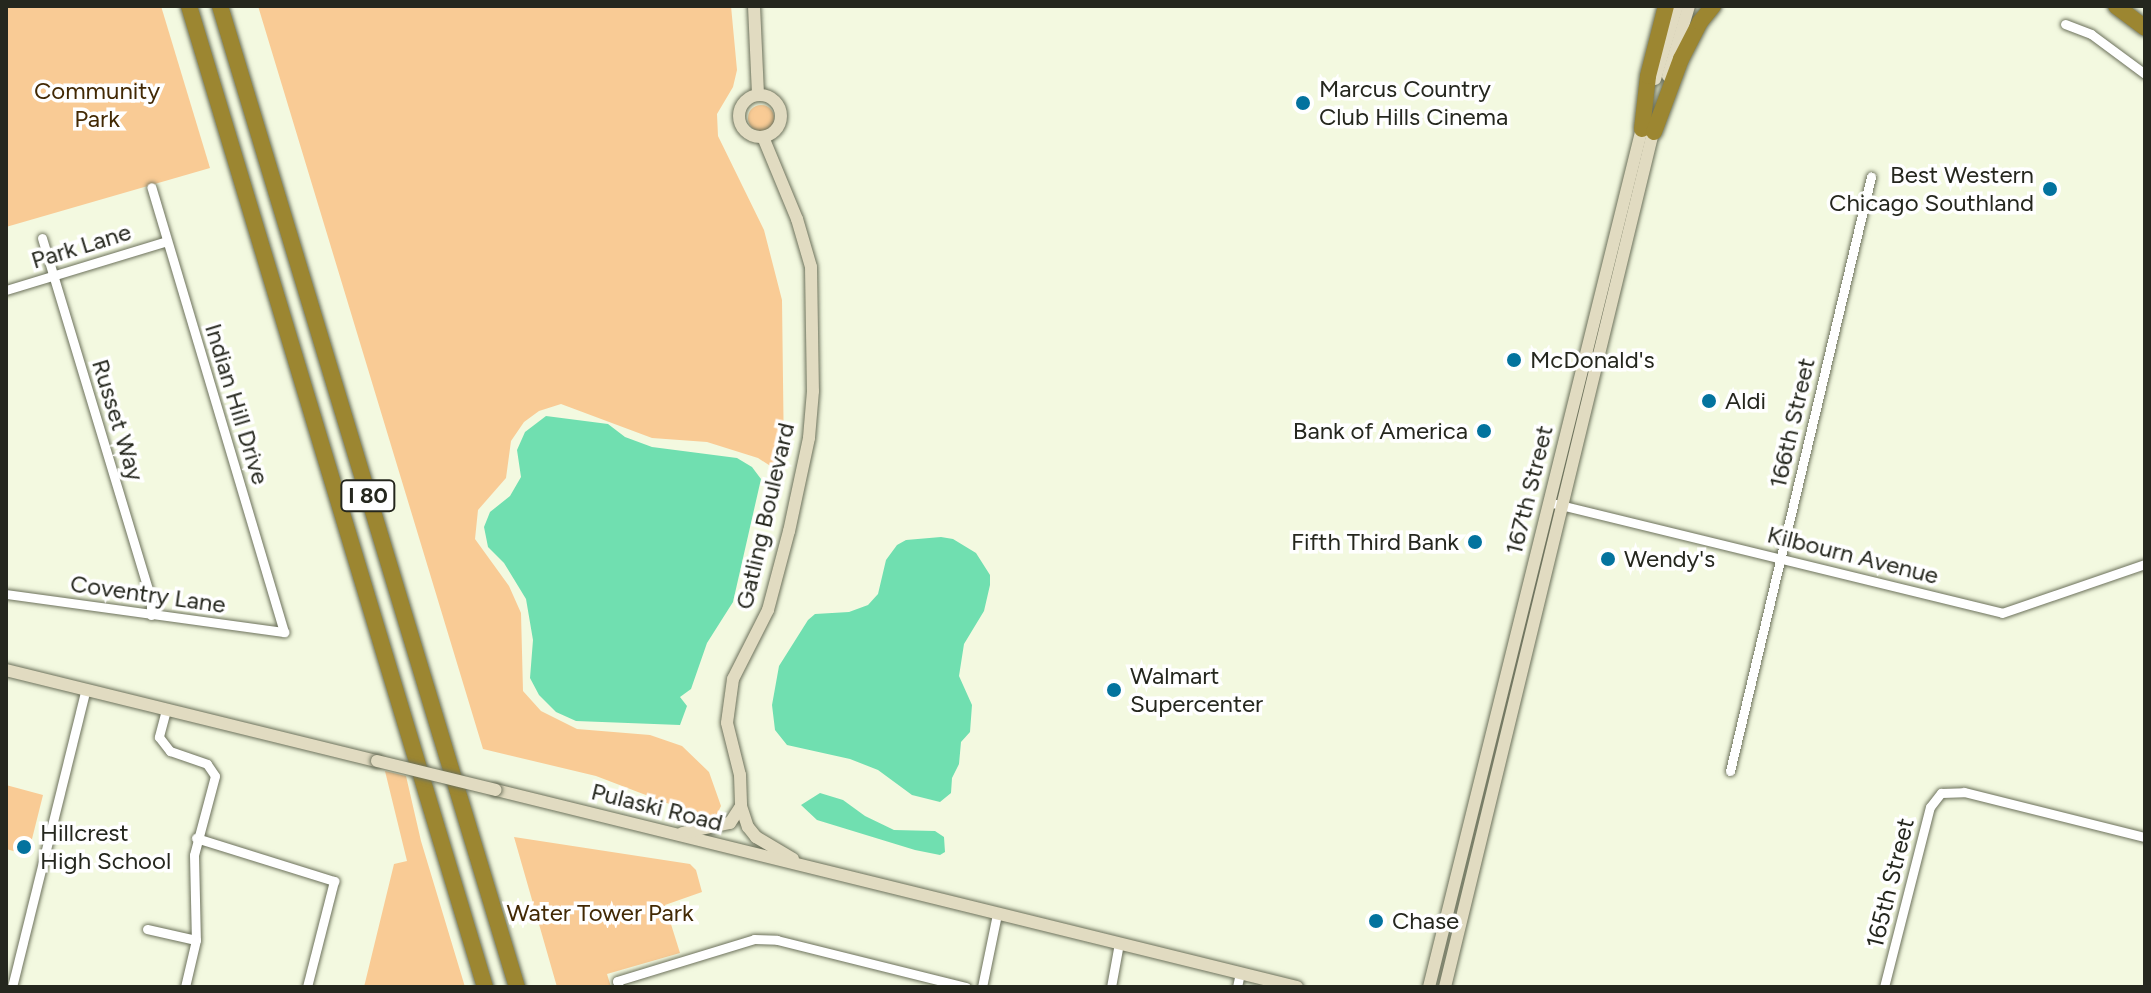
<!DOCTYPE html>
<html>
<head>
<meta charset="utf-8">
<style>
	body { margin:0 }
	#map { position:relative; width:2151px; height:993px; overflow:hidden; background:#f3f9e0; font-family:Figtree,sans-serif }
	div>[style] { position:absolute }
	.green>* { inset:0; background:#f9cb95 }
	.round { border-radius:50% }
	.water>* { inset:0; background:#70dfb0 }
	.roads { filter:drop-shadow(0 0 2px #6c715b) drop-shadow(0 0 2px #6c715b) }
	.street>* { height:9px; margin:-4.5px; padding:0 4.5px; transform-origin:4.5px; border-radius:4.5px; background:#fff }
	.secondary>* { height:12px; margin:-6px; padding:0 6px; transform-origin:6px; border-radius:6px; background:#e1dbc1 }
	.secondary>.ring { margin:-6px; padding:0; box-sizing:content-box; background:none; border:12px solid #e1dbc1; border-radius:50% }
	.highway>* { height:16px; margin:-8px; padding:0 8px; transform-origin:8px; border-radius:8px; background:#9c8631 }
	.bridges { filter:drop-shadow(0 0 2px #6c715b) drop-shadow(0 0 2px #6c715b) }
	.secondary-bridge>* { height:12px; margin:-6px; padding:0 6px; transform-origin:6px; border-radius:6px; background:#e1dbc1 }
	.dots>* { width:22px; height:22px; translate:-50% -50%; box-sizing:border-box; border:4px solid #fff; border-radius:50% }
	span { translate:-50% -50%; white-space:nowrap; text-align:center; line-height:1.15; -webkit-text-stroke:7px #fff; paint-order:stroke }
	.shield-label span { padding:2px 6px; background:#fff; border:2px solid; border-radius:6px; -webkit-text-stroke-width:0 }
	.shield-label { font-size:22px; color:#25271e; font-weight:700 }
	.poi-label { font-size:24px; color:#25271e }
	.left { translate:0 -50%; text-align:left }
	.right { translate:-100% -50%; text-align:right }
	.park-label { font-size:24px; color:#422904 }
	.street-label { font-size:24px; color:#25271e }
	.frame { position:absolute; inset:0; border:8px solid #25271e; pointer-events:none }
</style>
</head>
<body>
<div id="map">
	<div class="green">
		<i style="clip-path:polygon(6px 6px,161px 6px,210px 168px,6px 227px)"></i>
		<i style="clip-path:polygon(258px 6px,731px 6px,737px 70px,733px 87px,717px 114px,718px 136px,764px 230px,782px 300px,784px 460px,775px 469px,758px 458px,707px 442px,652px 438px,561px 404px,539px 411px,524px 422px,511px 441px,506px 478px,478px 510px,475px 539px,509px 586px,521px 613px,523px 691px,541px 711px,577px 729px,650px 735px,682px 746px,709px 772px,721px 806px,715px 818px,698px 824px,684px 818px,672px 805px,596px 776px,483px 749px)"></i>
		<i class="round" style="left:748px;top:105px;width:26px;height:26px"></i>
		<i style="clip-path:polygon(385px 771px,406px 776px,421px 841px,465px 987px,364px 987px,394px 864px,407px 861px)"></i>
		<i style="clip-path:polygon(6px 785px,43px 795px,28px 855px,6px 849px)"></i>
		<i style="clip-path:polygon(514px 837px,690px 864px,696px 870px,702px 892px,665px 905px,680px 953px,607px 974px,611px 987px,557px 987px)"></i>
	</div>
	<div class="water">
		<i style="clip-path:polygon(546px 416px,608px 424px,625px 437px,652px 447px,737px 458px,752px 467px,761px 479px,733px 602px,707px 643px,691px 689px,680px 697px,687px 706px,680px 725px,576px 721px,556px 712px,539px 695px,530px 678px,533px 640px,526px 599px,504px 563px,488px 547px,484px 527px,490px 512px,510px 496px,521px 477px,517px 450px,525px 432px)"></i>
		<i style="clip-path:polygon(941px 537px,953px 539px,976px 553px,990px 575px,990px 585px,984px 611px,964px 644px,959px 676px,972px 705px,970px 732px,961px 742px,959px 764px,952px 778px,951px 793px,940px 802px,912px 795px,878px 770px,850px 759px,787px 745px,775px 730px,772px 705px,779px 666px,808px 620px,815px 614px,849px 612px,868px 605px,878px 594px,886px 560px,897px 545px,906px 540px)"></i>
		<i style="clip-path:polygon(820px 793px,843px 800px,865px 816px,894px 830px,935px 831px,944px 837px,945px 852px,940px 855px,915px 850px,817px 820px,801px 805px)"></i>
	</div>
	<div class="roads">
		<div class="street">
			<i style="left:2065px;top:24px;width:28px;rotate:21deg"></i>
			<i style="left:2091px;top:34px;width:67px;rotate:36.5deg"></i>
			<i style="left:42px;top:238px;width:376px;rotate:73.2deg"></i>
			<i style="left:151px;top:598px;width:17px;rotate:90deg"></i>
			<i style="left:6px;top:290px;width:168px;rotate:-16.9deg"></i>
			<i style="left:1548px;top:502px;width:467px;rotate:13.7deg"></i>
			<i style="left:2002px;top:613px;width:151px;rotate:-18.9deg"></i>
			<i style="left:6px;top:594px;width:281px;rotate:7.8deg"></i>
			<i style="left:284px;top:632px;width:464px;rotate:-106.6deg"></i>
			<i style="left:166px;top:710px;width:28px;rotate:105deg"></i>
			<i style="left:159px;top:737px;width:18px;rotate:52deg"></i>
			<i style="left:170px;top:751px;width:39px;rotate:19deg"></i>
			<i style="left:207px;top:764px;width:14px;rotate:56deg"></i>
			<i style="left:215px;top:776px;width:82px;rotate:104.9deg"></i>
			<i style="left:194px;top:855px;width:85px;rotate:88.7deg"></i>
			<i style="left:196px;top:940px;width:48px;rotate:103.2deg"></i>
			<i style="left:1730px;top:771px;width:611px;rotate:-76.65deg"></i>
			<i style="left:196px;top:838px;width:145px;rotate:17.3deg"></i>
			<i style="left:334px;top:881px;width:109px;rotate:104.3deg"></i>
			<i style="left:147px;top:929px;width:50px;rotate:12.7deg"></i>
			<i style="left:12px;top:987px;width:307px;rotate:-76.1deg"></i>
			<i style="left:619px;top:987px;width:6px;rotate:-108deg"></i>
			<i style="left:617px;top:981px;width:143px;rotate:-17deg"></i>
			<i style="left:754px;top:939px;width:23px;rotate:2deg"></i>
			<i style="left:777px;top:940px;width:195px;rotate:14deg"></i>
			<i style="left:982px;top:987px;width:75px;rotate:-78.4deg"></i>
			<i style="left:1111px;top:987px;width:45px;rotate:-79.7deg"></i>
			<i style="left:1237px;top:987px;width:14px;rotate:-78deg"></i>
			<i style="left:1884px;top:987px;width:186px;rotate:-75.7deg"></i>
			<i style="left:1930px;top:807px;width:18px;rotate:-52deg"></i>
			<i style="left:1941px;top:793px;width:23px;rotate:-2deg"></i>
			<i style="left:1964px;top:792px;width:187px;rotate:14deg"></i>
		</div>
		<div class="secondary">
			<i style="left:754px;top:6px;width:88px;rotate:87.4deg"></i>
			<i style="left:1668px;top:76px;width:73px;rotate:-73.3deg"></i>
			<i style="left:1655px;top:79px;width:76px;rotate:-73.2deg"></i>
			<i class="ring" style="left:739px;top:95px;width:30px;height:30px"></i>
			<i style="left:763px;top:137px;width:89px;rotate:67.5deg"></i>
			<i style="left:797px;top:219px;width:50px;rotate:73.7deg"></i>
			<i style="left:811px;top:267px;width:124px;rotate:89.1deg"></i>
			<i style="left:813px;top:391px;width:47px;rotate:94.9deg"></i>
			<i style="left:809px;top:438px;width:95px;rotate:102.1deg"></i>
			<i style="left:789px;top:531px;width:82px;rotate:104.9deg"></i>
			<i style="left:768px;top:610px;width:77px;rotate:116.9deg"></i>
			<i style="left:733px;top:679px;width:44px;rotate:97.8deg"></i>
			<i style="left:727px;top:723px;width:54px;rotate:76deg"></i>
			<i style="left:740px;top:775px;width:31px;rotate:88deg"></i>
			<i style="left:741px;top:806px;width:22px;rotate:72deg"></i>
			<i style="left:748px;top:827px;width:13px;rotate:51deg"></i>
			<i style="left:756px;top:837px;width:43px;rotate:30.7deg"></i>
			<i style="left:6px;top:670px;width:382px;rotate:13.8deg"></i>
			<i style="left:496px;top:790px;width:825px;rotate:13.82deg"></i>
			<i style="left:682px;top:833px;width:49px;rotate:-11.8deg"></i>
			<i style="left:730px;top:823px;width:20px;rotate:-57deg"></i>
			<i style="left:1429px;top:987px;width:893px;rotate:-76.07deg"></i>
			<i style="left:1445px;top:987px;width:888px;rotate:-76.32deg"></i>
		</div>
		<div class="highway">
			<i style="left:189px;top:6px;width:1025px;rotate:73.21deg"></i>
			<i style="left:220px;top:6px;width:1025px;rotate:73.16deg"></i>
			<i style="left:2116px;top:6px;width:36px;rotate:37deg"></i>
			<i style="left:1642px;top:129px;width:53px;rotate:-83.5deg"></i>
			<i style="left:1648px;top:76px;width:72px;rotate:-75.6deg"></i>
			<i style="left:1654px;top:132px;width:78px;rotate:-69.7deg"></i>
			<i style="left:1681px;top:59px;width:42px;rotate:-62.8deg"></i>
			<i style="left:1700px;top:22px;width:21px;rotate:-51deg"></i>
		</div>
	</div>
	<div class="bridges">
		<div class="secondary-bridge">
			<i style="left:377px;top:761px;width:122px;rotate:13.7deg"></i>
		</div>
	</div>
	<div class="dots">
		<i style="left:1303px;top:103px;background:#03739e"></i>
		<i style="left:2050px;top:189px;background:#03739e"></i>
		<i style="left:1514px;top:360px;background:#03739e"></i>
		<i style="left:1709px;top:401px;background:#03739e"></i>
		<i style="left:1484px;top:431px;background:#03739e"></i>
		<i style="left:1475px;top:542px;background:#03739e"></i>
		<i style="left:1608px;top:559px;background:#03739e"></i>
		<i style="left:1114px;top:690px;background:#03739e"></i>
		<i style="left:24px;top:847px;background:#03739e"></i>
		<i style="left:1376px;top:921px;background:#03739e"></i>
	</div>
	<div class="shield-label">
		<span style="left:368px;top:496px">I 80</span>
	</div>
	<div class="poi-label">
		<span class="left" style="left:1319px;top:103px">Marcus Country<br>Club Hills Cinema</span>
		<span class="right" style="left:2034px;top:189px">Best Western<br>Chicago Southland</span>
		<span class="left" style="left:1530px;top:360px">McDonald's</span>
		<span class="left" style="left:1725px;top:401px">Aldi</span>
		<span class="right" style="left:1468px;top:431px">Bank of America</span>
		<span class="right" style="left:1459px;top:542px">Fifth Third Bank</span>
		<span class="left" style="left:1624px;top:559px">Wendy's</span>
		<span class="left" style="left:1130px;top:690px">Walmart<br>Supercenter</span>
		<span class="left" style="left:40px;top:847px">Hillcrest<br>High School</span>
		<span class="left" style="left:1392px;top:921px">Chase</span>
	</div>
	<div class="park-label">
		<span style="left:97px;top:105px">Community<br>Park</span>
		<span style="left:600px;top:913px">Water Tower Park</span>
	</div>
	<div class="street-label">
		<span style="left:81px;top:246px;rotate:-17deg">Park Lane</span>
		<span style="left:237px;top:404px;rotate:73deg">Indian Hill Drive</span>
		<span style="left:118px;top:420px;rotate:73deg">Russet Way</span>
		<span style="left:1792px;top:423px;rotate:-77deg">166th Street</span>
		<span style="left:1529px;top:490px;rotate:-76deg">167th Street</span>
		<span style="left:765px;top:516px;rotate:-77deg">Gatling Boulevard</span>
		<span style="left:1853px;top:555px;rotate:14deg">Kilbourn Avenue</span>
		<span style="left:148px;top:594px;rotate:8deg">Coventry Lane</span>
		<span style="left:657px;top:807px;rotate:14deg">Pulaski Road</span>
		<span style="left:1890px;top:883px;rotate:-76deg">165th Street</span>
	</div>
	<div class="frame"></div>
</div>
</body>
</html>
